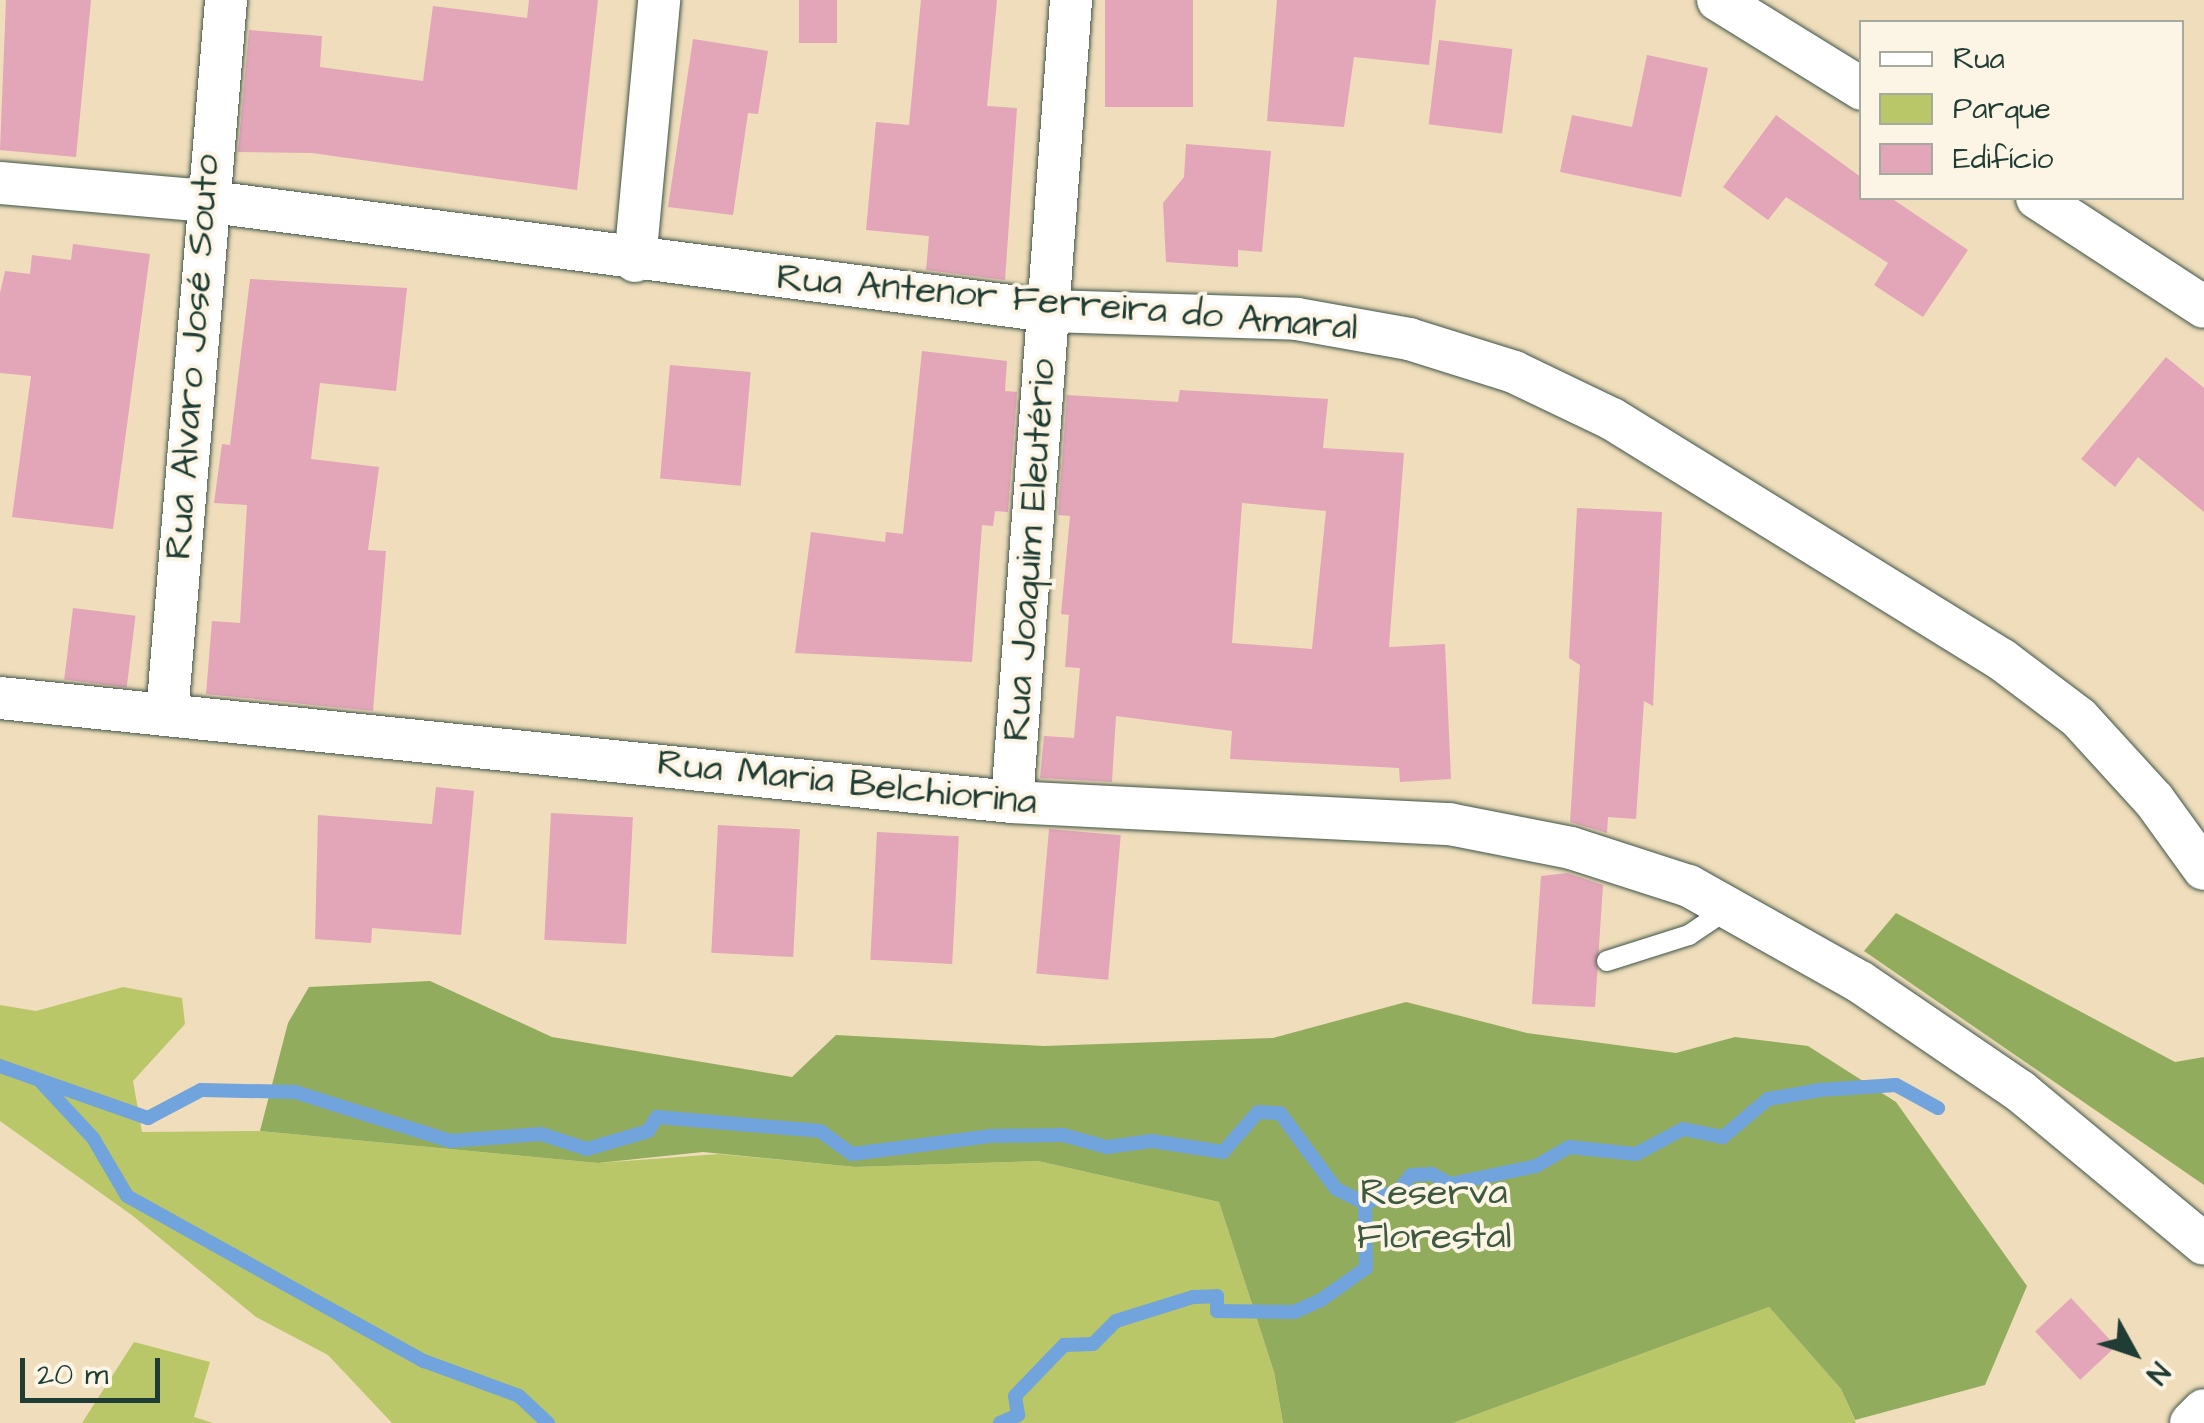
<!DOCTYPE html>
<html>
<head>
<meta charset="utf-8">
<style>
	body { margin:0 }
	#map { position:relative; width:2204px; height:1423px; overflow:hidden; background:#efddbb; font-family:"Architects Daughter",sans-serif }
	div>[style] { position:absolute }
	.green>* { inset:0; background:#b9c769 }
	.forest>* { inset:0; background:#92ac5d }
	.stream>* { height:14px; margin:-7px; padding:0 7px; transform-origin:7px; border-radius:7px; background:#71a3dc }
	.building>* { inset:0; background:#e2a6b8; transform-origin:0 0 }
	.roads { filter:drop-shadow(0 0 2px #3e5548) drop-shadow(0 0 2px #3e5548) }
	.lane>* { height:20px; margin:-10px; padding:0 10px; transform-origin:10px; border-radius:10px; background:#fff }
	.street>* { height:42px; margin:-21px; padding:0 21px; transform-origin:21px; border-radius:21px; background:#fff }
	span { translate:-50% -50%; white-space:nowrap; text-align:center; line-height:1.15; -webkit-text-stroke:8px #fcf5e5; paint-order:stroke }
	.street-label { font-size:38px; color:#1f3d34 }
	.park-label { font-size:38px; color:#3e593f }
	.legend { position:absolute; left:1859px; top:20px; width:325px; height:180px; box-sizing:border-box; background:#fcf5e5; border:2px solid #a4ab9e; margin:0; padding:12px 18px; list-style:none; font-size:30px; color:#1f3d34 }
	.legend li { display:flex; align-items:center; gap:20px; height:50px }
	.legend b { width:50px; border:2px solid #a4ab9e }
	.north { position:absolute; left:2084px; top:1303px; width:100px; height:100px; -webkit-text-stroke:8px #fcf5e5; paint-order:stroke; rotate:130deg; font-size:28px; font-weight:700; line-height:40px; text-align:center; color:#1f3d34 }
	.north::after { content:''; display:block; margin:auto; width:35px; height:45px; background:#1f3d34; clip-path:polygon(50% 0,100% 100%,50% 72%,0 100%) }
	.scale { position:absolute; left:20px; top:1358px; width:140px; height:45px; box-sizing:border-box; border:5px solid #1f3d34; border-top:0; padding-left:12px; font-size:30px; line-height:35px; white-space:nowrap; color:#1f3d34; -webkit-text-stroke:8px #fcf5e5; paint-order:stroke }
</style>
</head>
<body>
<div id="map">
	<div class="green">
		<i style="clip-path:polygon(123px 987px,182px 998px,185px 1024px,133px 1081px,142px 1132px,260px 1131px,598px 1163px,719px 1154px,855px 1167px,1038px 1161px,1219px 1202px,1274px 1372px,1283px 1423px,392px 1423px,328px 1355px,256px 1317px,133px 1216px,0 1121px,0 1005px,36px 1011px)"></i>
		<i style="clip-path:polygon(1769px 1307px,1841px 1389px,1856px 1423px,1453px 1423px)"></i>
		<i style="clip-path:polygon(134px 1342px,210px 1362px,194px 1417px,213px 1423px,82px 1423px)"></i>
	</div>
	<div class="forest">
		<i style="clip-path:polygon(1896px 913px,2175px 1062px,2204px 1057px,2204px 1185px,1864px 951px)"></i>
		<i style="clip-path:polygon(430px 981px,552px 1037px,792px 1077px,836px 1035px,1044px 1046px,1273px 1038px,1406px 1002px,1527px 1033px,1676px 1053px,1735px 1037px,1808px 1046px,1896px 1102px,2027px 1286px,1985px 1385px,1855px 1420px,1841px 1389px,1769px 1307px,1453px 1423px,1283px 1423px,1274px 1372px,1219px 1202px,1038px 1161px,855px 1167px,703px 1152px,598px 1163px,260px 1131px,288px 1023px,309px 987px)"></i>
	</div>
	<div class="stream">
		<i style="left:0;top:1066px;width:157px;rotate:19.4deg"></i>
		<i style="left:148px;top:1118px;width:60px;rotate:-27.8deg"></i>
		<i style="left:201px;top:1090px;width:94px;rotate:1.2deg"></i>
		<i style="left:295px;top:1092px;width:163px;rotate:17.5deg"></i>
		<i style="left:450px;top:1141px;width:91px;rotate:-4.4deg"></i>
		<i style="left:541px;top:1134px;width:48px;rotate:18.1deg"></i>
		<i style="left:587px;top:1149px;width:64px;rotate:-16.4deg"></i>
		<i style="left:648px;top:1131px;width:17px;rotate:-57deg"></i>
		<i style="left:657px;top:1117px;width:164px;rotate:4.9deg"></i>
		<i style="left:820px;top:1131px;width:39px;rotate:36deg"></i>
		<i style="left:852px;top:1154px;width:139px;rotate:-7.4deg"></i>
		<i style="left:990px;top:1136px;width:73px;rotate:-0.8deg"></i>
		<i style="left:1063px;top:1135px;width:46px;rotate:15.3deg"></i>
		<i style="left:1107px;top:1147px;width:45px;rotate:-7.6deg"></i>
		<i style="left:1152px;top:1141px;width:72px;rotate:8.8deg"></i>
		<i style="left:1223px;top:1152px;width:53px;rotate:-48.8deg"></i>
		<i style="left:1258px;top:1112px;width:22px;rotate:3deg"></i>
		<i style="left:1280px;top:1113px;width:94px;rotate:53.6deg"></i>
		<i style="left:1336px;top:1189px;width:32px;rotate:26deg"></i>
		<i style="left:41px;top:1082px;width:76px;rotate:47.1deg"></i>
		<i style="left:93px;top:1138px;width:67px;rotate:59.6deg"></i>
		<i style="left:127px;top:1196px;width:340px;rotate:29.1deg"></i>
		<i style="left:424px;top:1361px;width:101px;rotate:20.2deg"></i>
		<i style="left:519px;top:1396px;width:40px;rotate:43deg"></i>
		<i style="left:1000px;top:1423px;width:20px;rotate:-24deg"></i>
		<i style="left:1018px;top:1415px;width:19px;rotate:-99deg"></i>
		<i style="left:1015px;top:1396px;width:71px;rotate:-46.1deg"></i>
		<i style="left:1064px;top:1345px;width:29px;rotate:-2deg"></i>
		<i style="left:1093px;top:1344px;width:33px;rotate:-45deg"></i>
		<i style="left:1116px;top:1321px;width:81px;rotate:-17.3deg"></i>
		<i style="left:1193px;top:1297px;width:24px;rotate:-2deg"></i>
		<i style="left:1217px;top:1296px;width:15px;rotate:90deg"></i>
		<i style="left:1217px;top:1311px;width:77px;rotate:0.7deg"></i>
		<i style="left:1294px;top:1312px;width:30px;rotate:-24deg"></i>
		<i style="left:1321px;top:1300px;width:55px;rotate:-35.4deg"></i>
		<i style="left:1366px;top:1268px;width:65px;rotate:-90.9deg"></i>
		<i style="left:1365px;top:1203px;width:36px;rotate:-21deg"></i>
		<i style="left:1399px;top:1190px;width:19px;rotate:-51deg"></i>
		<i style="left:1411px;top:1175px;width:21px;rotate:-3deg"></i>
		<i style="left:1432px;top:1174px;width:21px;rotate:29deg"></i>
		<i style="left:1450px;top:1184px;width:88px;rotate:-11.8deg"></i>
		<i style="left:1536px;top:1166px;width:38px;rotate:-30deg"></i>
		<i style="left:1569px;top:1147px;width:67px;rotate:6deg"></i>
		<i style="left:1636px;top:1154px;width:53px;rotate:-28deg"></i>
		<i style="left:1683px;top:1129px;width:41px;rotate:11.3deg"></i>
		<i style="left:1723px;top:1137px;width:59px;rotate:-40.2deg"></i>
		<i style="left:1768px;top:1099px;width:53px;rotate:-9.8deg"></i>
		<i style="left:1820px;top:1090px;width:76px;rotate:-3.8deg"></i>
		<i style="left:1896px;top:1085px;width:48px;rotate:28.7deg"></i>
	</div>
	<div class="building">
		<i style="clip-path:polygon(6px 0,91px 0,76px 157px,0 150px)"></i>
		<i style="clip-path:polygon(529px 0,598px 0,577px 190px,312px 153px,238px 152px,249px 30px,322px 36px,320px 67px,423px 81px,433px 6px,527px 18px)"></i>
		<i style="left:799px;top:0;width:38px;height:43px"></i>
		<i style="clip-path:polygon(921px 0,997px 0,987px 106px,1017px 108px,1005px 280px,926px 270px,929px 236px,866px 230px,876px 122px,909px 125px)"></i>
		<i style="left:1105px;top:0;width:88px;height:107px"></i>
		<i style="clip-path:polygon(1277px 0,1436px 0,1429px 65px,1354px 57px,1344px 127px,1267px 121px)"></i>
		<i style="clip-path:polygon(693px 39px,768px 51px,758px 114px,748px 113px,733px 215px,668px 207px)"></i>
		<i style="left:1439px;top:40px;width:74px;height:85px;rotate:7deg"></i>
		<i style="clip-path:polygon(1647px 55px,1708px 68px,1681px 197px,1560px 172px,1572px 115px,1632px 127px)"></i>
		<i style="clip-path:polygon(1776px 115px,1862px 178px,1862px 198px,1891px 198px,1968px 250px,1923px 317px,1874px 285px,1888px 263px,1786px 197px,1768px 220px,1723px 187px)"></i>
		<i style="clip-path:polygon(1186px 144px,1271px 151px,1262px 252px,1238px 250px,1238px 267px,1166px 262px,1163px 203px,1184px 177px)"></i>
		<i style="clip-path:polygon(73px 244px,150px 254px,113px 529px,12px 517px,31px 376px,0 373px,0 293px,5px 271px,30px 274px,32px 255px,71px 260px)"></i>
		<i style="clip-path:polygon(250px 279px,407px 288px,396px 391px,320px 383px,311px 459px,379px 467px,368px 550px,386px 551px,373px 711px,206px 694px,212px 621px,240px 623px,247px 505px,214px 503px,222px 444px,230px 445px)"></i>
		<i style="clip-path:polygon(922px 351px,1007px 361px,1005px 391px,1017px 392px,1008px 512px,995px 511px,993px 526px,982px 525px,972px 662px,795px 653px,811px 532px,885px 542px,886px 532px,903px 534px)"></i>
		<i style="clip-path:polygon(2166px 357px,2204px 388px,2204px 512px,2138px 457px,2115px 487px,2081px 459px)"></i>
		<i style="left:670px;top:365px;width:81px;height:114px;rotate:5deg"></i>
		<i style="clip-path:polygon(evenodd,1180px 390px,1328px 399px,1323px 448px,1404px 453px,1389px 647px,1445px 644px,1451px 779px,1400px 782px,1399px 768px,1230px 759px,1232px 731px,1116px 716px,1112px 782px,1040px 778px,1044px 736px,1074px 738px,1080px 668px,1065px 667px,1069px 615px,1061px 614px,1070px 516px,1058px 515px,1067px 395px,1178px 402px,1180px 390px,1242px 503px,1326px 511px,1312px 649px,1232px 643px,1242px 503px)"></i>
		<i style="clip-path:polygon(1577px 508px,1662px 512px,1653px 706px,1644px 701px,1636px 819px,1608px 817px,1607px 833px,1570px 822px,1580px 665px,1569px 658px)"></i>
		<i style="left:73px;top:608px;width:63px;height:72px;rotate:7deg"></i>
		<i style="clip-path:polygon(436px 787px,474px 791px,461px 935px,372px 928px,371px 943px,315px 939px,318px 815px,432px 824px)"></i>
		<i style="left:551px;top:813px;width:82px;height:127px;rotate:3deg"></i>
		<i style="left:718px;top:825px;width:82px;height:128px;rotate:3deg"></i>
		<i style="left:1049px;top:829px;width:72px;height:145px;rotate:5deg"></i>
		<i style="left:877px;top:832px;width:82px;height:128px;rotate:3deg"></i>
		<i style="clip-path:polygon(1567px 873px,1603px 885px,1595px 1007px,1532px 1004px,1541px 876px)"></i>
		<i style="left:2071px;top:1298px;width:66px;height:49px;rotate:47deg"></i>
	</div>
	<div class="roads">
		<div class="lane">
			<i style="left:1607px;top:961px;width:86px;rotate:-17.6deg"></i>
			<i style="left:1689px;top:935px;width:48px;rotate:-34deg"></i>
		</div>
		<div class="street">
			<i style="left:1718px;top:0;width:169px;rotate:31.7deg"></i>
			<i style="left:0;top:183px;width:205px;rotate:5deg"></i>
			<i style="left:204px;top:201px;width:852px;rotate:7.42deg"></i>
			<i style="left:1049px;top:311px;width:248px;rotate:1.8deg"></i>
			<i style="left:1297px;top:319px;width:114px;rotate:10.1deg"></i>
			<i style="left:1409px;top:339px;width:110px;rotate:17.4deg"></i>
			<i style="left:1514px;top:372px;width:109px;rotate:25.6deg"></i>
			<i style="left:1612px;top:419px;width:457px;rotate:31.7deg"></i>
			<i style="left:2001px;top:659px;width:98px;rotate:37.1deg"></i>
			<i style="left:2079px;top:718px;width:111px;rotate:47.6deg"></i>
			<i style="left:2154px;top:800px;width:85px;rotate:54.1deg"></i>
			<i style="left:2037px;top:198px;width:199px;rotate:33.1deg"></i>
			<i style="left:635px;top:261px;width:262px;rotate:-84.7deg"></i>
			<i style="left:0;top:698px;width:1017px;rotate:5.87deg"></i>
			<i style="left:1012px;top:802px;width:438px;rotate:2.9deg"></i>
			<i style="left:1449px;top:824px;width:124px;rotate:11.1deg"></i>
			<i style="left:1571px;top:848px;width:124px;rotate:17.9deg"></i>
			<i style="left:1689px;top:886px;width:196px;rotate:29.3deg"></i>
			<i style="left:1860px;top:982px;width:194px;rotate:34.3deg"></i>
			<i style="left:2020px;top:1091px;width:239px;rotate:39.7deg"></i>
			<i style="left:167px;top:715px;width:717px;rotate:-85.28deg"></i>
			<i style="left:1012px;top:802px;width:804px;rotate:-85.79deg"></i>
			<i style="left:2191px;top:1423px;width:18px;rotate:-45deg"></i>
		</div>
	</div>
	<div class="street-label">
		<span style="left:1067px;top:304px;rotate:5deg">Rua Antenor Ferreira do Amaral</span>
		<span style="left:194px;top:357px;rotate:-86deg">Rua Alvaro José Souto</span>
		<span style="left:1031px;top:550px;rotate:-86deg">Rua Joaquim Eleutério</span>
		<span style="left:847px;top:784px;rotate:6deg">Rua Maria Belchiorina</span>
	</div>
	<div class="park-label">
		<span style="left:1434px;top:1216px">Reserva<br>Florestal</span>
	</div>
	<ul class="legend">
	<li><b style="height:12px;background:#fff"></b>Rua</li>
	<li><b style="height:28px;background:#b9c769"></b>Parque</li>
	<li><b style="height:28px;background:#e2a6b8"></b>Edifício</li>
	</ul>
	<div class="north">N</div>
	<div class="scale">20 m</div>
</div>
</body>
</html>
